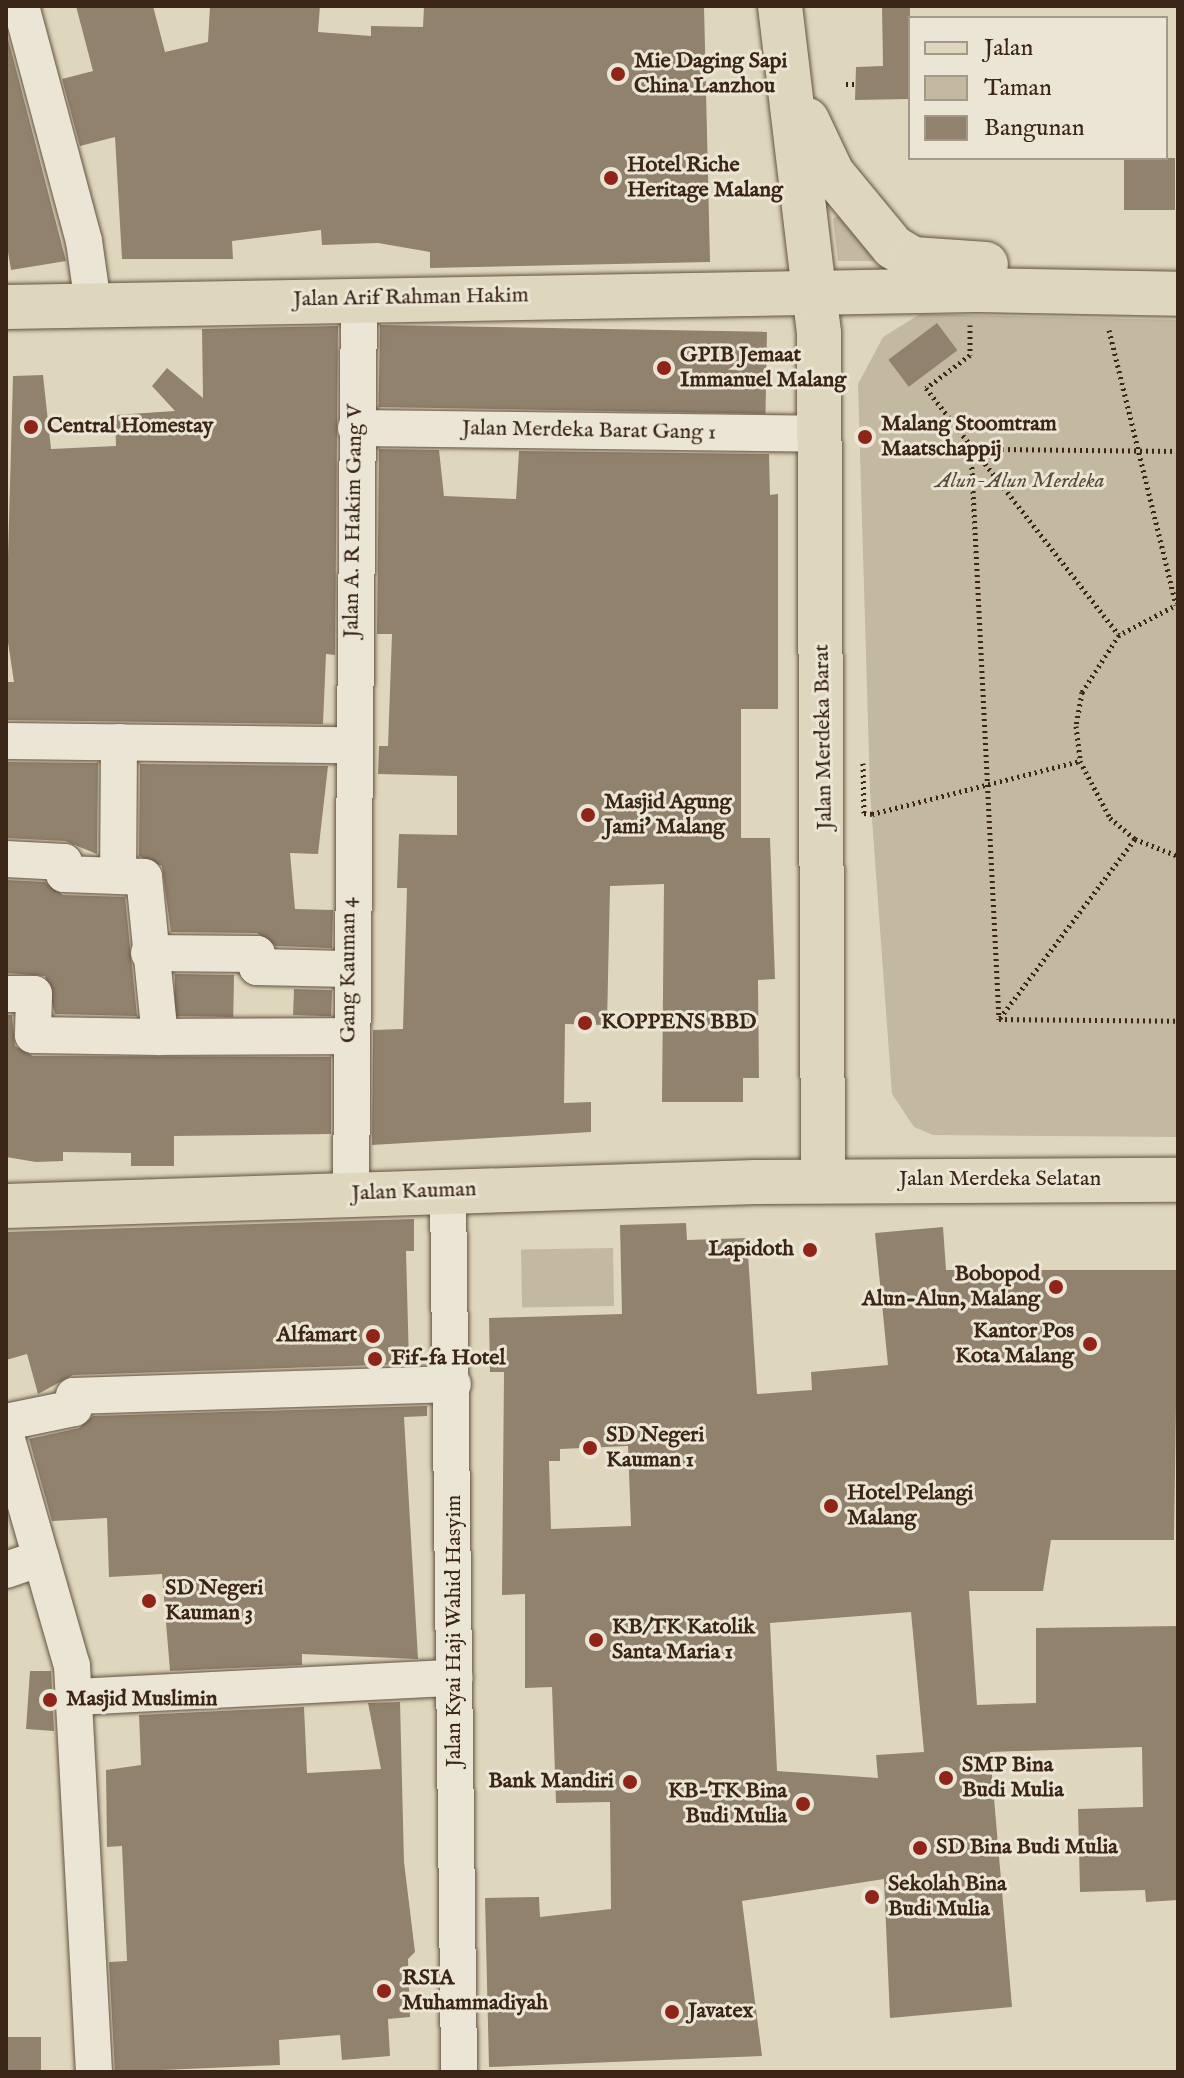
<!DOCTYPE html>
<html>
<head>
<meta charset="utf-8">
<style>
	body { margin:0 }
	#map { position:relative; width:1184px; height:2078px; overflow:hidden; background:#dfd7bd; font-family:"IM FELL English",serif }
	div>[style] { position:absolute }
	.green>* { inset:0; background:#c3b9a1; transform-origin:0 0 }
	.building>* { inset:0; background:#90826d; transform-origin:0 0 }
	.path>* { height:5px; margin-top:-2.5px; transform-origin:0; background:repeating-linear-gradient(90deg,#3b2517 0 2px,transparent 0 6px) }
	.roads { filter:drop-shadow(0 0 2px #645240) drop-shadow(0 0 2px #645240) }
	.minor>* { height:36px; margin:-18px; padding:0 18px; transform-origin:18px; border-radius:18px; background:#eae5d4 }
	.major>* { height:44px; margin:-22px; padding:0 22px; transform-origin:22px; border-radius:22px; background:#dfd7bd }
	.dots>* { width:22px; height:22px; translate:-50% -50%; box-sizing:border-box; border:4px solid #eae5d4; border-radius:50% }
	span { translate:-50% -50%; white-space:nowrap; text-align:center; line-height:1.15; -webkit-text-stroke:6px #eae5d4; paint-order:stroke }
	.poi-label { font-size:22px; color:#3b2517; font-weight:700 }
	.left { translate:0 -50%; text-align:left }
	.right { translate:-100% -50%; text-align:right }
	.street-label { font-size:22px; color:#3b2517 }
	.park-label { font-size:22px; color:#5d4a3a; font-style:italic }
	.frame { position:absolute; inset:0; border:8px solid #3b2517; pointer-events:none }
	.legend { position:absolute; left:908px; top:16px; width:260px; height:144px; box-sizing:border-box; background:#eae5d4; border:2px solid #a49888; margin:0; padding:10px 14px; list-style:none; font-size:24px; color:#3b2517 }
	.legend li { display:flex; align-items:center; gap:16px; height:40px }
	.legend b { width:40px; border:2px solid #a49888 }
</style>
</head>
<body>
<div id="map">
	<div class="green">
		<i style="clip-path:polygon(838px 215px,873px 258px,873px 261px,838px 261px,833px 219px)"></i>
		<i style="clip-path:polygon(920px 314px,1178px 320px,1178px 1137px,933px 1135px,914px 1127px,892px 1094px,870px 791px,858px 384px,883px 337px)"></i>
		<i style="left:613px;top:1248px;width:58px;height:92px;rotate:89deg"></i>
	</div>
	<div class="building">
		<i style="clip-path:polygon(76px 6px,153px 6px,165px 52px,208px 42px,210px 6px,320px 6px,318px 32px,371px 36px,371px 26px,423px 27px,424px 6px,704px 6px,710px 262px,430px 268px,430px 252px,378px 243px,322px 245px,321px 230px,232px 241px,233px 259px,122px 259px,115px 137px,80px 146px,62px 79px,93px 71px)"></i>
		<i style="clip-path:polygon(882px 6px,910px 6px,910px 99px,855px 100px,856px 67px,883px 66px)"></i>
		<i style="clip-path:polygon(6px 31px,66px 261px,11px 270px,6px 240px)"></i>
		<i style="left:1124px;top:158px;width:51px;height:52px"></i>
		<i style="left:937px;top:323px;width:34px;height:61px;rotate:53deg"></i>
		<i style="left:380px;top:325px;width:387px;height:82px;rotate:1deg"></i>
		<i style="clip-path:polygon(338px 326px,335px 655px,326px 654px,323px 724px,6px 720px,6px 682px,14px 682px,6px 629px,13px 376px,43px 375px,51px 449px,116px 446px,115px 415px,175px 411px,152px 386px,167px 368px,203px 398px,202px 329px)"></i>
		<i style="clip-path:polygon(379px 449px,439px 450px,444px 496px,516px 499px,519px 451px,769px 454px,770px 495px,778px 494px,778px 709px,741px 709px,741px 838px,770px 838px,775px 979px,758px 980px,759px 1078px,743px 1078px,743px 1102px,662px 1102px,664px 884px,610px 886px,607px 1025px,565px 1024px,564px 1103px,591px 1102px,591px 1132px,372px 1145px,373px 1030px,403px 1029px,407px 888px,397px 888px,399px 834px,457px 835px,457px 776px,378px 774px,379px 746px,388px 746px,392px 634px,377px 634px)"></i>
		<i style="clip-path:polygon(6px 762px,98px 763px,97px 854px,65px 841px,6px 838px)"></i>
		<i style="clip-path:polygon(140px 764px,328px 766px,318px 854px,290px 853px,295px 909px,333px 910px,332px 948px,276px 946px,257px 933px,171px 932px,162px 866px,139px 856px)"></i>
		<i style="clip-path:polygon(6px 880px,45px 882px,63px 895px,125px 897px,137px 1016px,55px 1014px,45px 976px,6px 973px)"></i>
		<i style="left:175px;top:974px;width:59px;height:42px;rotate:1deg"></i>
		<i style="left:294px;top:989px;width:38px;height:26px;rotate:2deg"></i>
		<i style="clip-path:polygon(6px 1015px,12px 1015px,15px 1046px,33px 1056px,331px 1057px,331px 1134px,174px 1136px,174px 1166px,131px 1166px,131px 1153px,63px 1152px,63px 1161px,36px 1162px,6px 1157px)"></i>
		<i style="clip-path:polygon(414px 1219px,414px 1251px,406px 1251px,409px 1364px,73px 1375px,38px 1394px,27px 1354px,6px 1360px,6px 1232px)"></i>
		<i style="clip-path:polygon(evenodd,686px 1223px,687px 1240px,747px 1238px,757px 1394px,812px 1390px,811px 1372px,888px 1365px,875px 1233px,943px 1227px,946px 1270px,1178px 1270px,1174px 1540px,1051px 1540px,1043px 1591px,969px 1591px,977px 1705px,1036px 1703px,1036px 1628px,1178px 1626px,1178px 1900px,1146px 1902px,1145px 1890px,1080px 1892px,1078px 1809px,1143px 1807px,1142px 1747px,990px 1752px,1012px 2007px,890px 2018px,884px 1879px,742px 1901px,762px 2056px,489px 2067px,485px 1898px,539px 1897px,540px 1917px,611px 1909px,610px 1802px,556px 1803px,552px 1687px,525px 1688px,525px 1594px,502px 1595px,504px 1372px,490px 1372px,489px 1318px,622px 1314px,620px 1225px,686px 1223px,628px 1446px,631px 1526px,551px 1529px,549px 1461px,560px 1461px,560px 1449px,628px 1446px,686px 1223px,911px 1612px,924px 1752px,876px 1755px,878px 1778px,777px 1771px,770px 1623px,911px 1612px)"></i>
		<i style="clip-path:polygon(427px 1406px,427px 1416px,404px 1417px,418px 1659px,302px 1654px,302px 1665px,170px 1671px,162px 1574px,109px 1577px,107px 1518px,52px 1521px,29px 1439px,79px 1428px,93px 1416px)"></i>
		<i style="clip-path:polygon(30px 1671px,51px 1671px,54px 1731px,26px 1729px)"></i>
		<i style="clip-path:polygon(400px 1702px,404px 1862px,415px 1952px,408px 1959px,410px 2017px,388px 2019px,390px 2056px,342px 2060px,340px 2035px,279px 2040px,280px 2065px,115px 2072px,109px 1962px,127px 1961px,122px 1846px,107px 1847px,106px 1770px,141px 1765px,139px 1715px,304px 1707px,307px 1773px,381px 1769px,368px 1703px)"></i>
		<i style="left:6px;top:2037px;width:35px;height:35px"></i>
	</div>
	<div class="path">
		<i style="left:846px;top:84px;width:9px"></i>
		<i style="left:970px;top:325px;width:30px;rotate:90deg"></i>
		<i style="left:970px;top:355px;width:55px;rotate:143.1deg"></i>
		<i style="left:926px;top:388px;width:313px;rotate:52deg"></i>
		<i style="left:1109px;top:330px;width:283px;rotate:76.3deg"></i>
		<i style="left:1178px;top:451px;width:207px;rotate:-179.4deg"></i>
		<i style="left:971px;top:449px;width:571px;rotate:87.19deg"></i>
		<i style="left:999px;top:1019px;width:179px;rotate:0.6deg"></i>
		<i style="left:1178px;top:604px;width:67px;rotate:152.3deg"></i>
		<i style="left:1119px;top:635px;width:68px;rotate:123deg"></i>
		<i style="left:1082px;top:692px;width:35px;rotate:100deg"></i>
		<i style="left:1076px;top:726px;width:35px;rotate:83deg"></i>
		<i style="left:1080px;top:761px;width:64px;rotate:62.2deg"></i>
		<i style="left:1110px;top:818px;width:33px;rotate:40deg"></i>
		<i style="left:1135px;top:839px;width:46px;rotate:21.6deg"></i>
		<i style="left:863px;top:763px;width:50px;rotate:88.9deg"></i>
		<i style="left:864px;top:813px;width:8px;rotate:7deg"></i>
		<i style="left:872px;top:814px;width:215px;rotate:-14.3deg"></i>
		<i style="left:1000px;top:1018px;width:224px;rotate:-53deg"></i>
	</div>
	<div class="roads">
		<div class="minor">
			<i style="left:21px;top:6px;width:243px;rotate:75deg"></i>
			<i style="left:84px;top:241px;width:64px;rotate:81.9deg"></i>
			<i style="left:356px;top:428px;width:465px;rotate:0.7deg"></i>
			<i style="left:6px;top:741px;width:343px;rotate:0.7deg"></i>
			<i style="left:119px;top:742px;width:134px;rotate:90.4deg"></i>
			<i style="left:118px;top:876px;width:26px;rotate:2deg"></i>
			<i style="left:144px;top:877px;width:161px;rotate:84.3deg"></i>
			<i style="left:160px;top:1037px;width:189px;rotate:-0.3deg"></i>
			<i style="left:6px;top:859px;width:58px;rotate:3deg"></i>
			<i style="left:64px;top:862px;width:12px;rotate:90deg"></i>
			<i style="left:64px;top:874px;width:54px;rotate:2.1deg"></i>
			<i style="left:149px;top:953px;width:108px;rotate:0.5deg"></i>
			<i style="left:257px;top:954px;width:13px;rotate:90deg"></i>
			<i style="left:257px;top:967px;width:92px;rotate:1.2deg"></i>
			<i style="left:6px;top:994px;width:28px"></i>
			<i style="left:34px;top:994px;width:41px;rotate:91.4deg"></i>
			<i style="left:33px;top:1035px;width:127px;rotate:0.9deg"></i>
			<i style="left:448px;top:1191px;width:881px;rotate:89.28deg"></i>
			<i style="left:351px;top:1194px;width:896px;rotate:-89.49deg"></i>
			<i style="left:6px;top:1422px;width:69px;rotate:-11.6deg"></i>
			<i style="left:74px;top:1408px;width:12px;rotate:-90deg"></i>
			<i style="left:74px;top:1396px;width:379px;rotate:-1.8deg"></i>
			<i style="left:6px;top:1436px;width:239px;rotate:74deg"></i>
			<i style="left:72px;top:1666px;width:407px;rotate:86.9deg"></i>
			<i style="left:6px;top:1570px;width:37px;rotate:-19deg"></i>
			<i style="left:74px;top:1697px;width:381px;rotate:-2.9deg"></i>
		</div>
		<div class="major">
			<i style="left:780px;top:6px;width:329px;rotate:83.2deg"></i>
			<i style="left:819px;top:333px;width:848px;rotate:89.73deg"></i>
			<i style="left:807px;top:120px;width:59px;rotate:64.7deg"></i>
			<i style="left:832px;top:173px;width:96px;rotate:50.5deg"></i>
			<i style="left:893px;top:247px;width:23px;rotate:31deg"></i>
			<i style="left:913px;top:259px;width:73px;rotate:3.9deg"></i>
			<i style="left:6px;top:307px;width:971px;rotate:-1deg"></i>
			<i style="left:977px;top:290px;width:201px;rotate:1.1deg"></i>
			<i style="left:6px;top:1206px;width:750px;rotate:-1.83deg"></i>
			<i style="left:756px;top:1182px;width:422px;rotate:-0.3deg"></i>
		</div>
	</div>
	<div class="dots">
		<i style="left:618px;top:74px;background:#8f2418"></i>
		<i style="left:611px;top:178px;background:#8f2418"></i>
		<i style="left:664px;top:368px;background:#8f2418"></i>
		<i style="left:31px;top:427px;background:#8f2418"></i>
		<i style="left:865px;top:437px;background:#8f2418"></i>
		<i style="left:588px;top:815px;background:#8f2418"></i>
		<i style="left:585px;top:1023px;background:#8f2418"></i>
		<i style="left:810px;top:1250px;background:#8f2418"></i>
		<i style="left:1056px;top:1287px;background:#8f2418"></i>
		<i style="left:373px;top:1336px;background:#8f2418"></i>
		<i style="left:1090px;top:1344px;background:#8f2418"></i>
		<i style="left:375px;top:1359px;background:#8f2418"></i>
		<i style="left:590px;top:1448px;background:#8f2418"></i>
		<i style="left:831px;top:1506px;background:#8f2418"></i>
		<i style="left:149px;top:1601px;background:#8f2418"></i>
		<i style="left:596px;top:1640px;background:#8f2418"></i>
		<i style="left:50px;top:1700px;background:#8f2418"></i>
		<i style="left:946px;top:1778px;background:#8f2418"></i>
		<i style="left:630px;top:1782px;background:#8f2418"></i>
		<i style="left:803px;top:1804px;background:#8f2418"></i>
		<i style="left:920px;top:1848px;background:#8f2418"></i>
		<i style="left:872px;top:1897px;background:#8f2418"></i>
		<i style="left:384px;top:1991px;background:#8f2418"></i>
		<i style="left:672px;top:2012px;background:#8f2418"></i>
	</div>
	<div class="poi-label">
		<span class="left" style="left:634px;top:74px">Mie Daging Sapi<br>China Lanzhou</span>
		<span class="left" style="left:627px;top:178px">Hotel Riche<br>Heritage Malang</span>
		<span class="left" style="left:680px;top:368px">GPIB Jemaat<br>Immanuel Malang</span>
		<span class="left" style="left:881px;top:437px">Malang Stoomtram<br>Maatschappij</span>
		<span class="left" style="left:47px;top:427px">Central Homestay</span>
		<span class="left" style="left:604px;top:815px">Masjid Agung<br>Jami' Malang</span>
		<span class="left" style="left:601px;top:1023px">KOPPENS BBD</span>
		<span class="right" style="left:794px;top:1250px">Lapidoth</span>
		<span class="right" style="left:1040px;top:1287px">Bobopod<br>Alun-Alun, Malang</span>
		<span class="right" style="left:1074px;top:1344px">Kantor Pos<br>Kota Malang</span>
		<span class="right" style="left:357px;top:1336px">Alfamart</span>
		<span class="left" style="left:391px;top:1359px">Fif-fa Hotel</span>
		<span class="left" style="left:606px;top:1448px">SD Negeri<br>Kauman 1</span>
		<span class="left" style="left:847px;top:1506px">Hotel Pelangi<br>Malang</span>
		<span class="left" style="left:165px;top:1601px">SD Negeri<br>Kauman 3</span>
		<span class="left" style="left:612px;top:1640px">KB/TK Katolik<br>Santa Maria 1</span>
		<span class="left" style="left:66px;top:1700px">Masjid Muslimin</span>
		<span class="left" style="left:962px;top:1778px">SMP Bina<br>Budi Mulia</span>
		<span class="right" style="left:614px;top:1782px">Bank Mandiri</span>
		<span class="right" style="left:787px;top:1804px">KB-TK Bina<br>Budi Mulia</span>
		<span class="left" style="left:936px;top:1848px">SD Bina Budi Mulia</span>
		<span class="left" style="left:888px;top:1897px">Sekolah Bina<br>Budi Mulia</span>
		<span class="left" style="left:402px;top:1991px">RSIA<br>Muhammadiyah</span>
		<span class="left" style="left:688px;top:2012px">Javatex</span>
	</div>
	<div class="street-label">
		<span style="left:411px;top:298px;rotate:-1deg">Jalan Arif Rahman Hakim</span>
		<span style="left:589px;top:431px;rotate:1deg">Jalan Merdeka Barat Gang 1</span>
		<span style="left:354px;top:521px;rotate:-89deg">Jalan A. R Hakim Gang V</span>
		<span style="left:824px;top:737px;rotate:-91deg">Jalan Merdeka Barat</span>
		<span style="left:349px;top:970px;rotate:-90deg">Gang Kauman 4</span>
		<span style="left:1000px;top:1180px">Jalan Merdeka Selatan</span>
		<span style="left:414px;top:1192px;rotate:-2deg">Jalan Kauman</span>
		<span style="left:455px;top:1631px;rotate:-90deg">Jalan Kyai Haji Wahid Hasyim</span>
	</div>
	<div class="park-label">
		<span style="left:1020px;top:482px">Alun-Alun Merdeka</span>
	</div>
	<div class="frame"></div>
	<ul class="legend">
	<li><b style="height:10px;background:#dfd7bd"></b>Jalan</li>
	<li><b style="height:22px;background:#c3b9a1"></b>Taman</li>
	<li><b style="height:22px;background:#90826d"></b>Bangunan</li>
	</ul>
</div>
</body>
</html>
